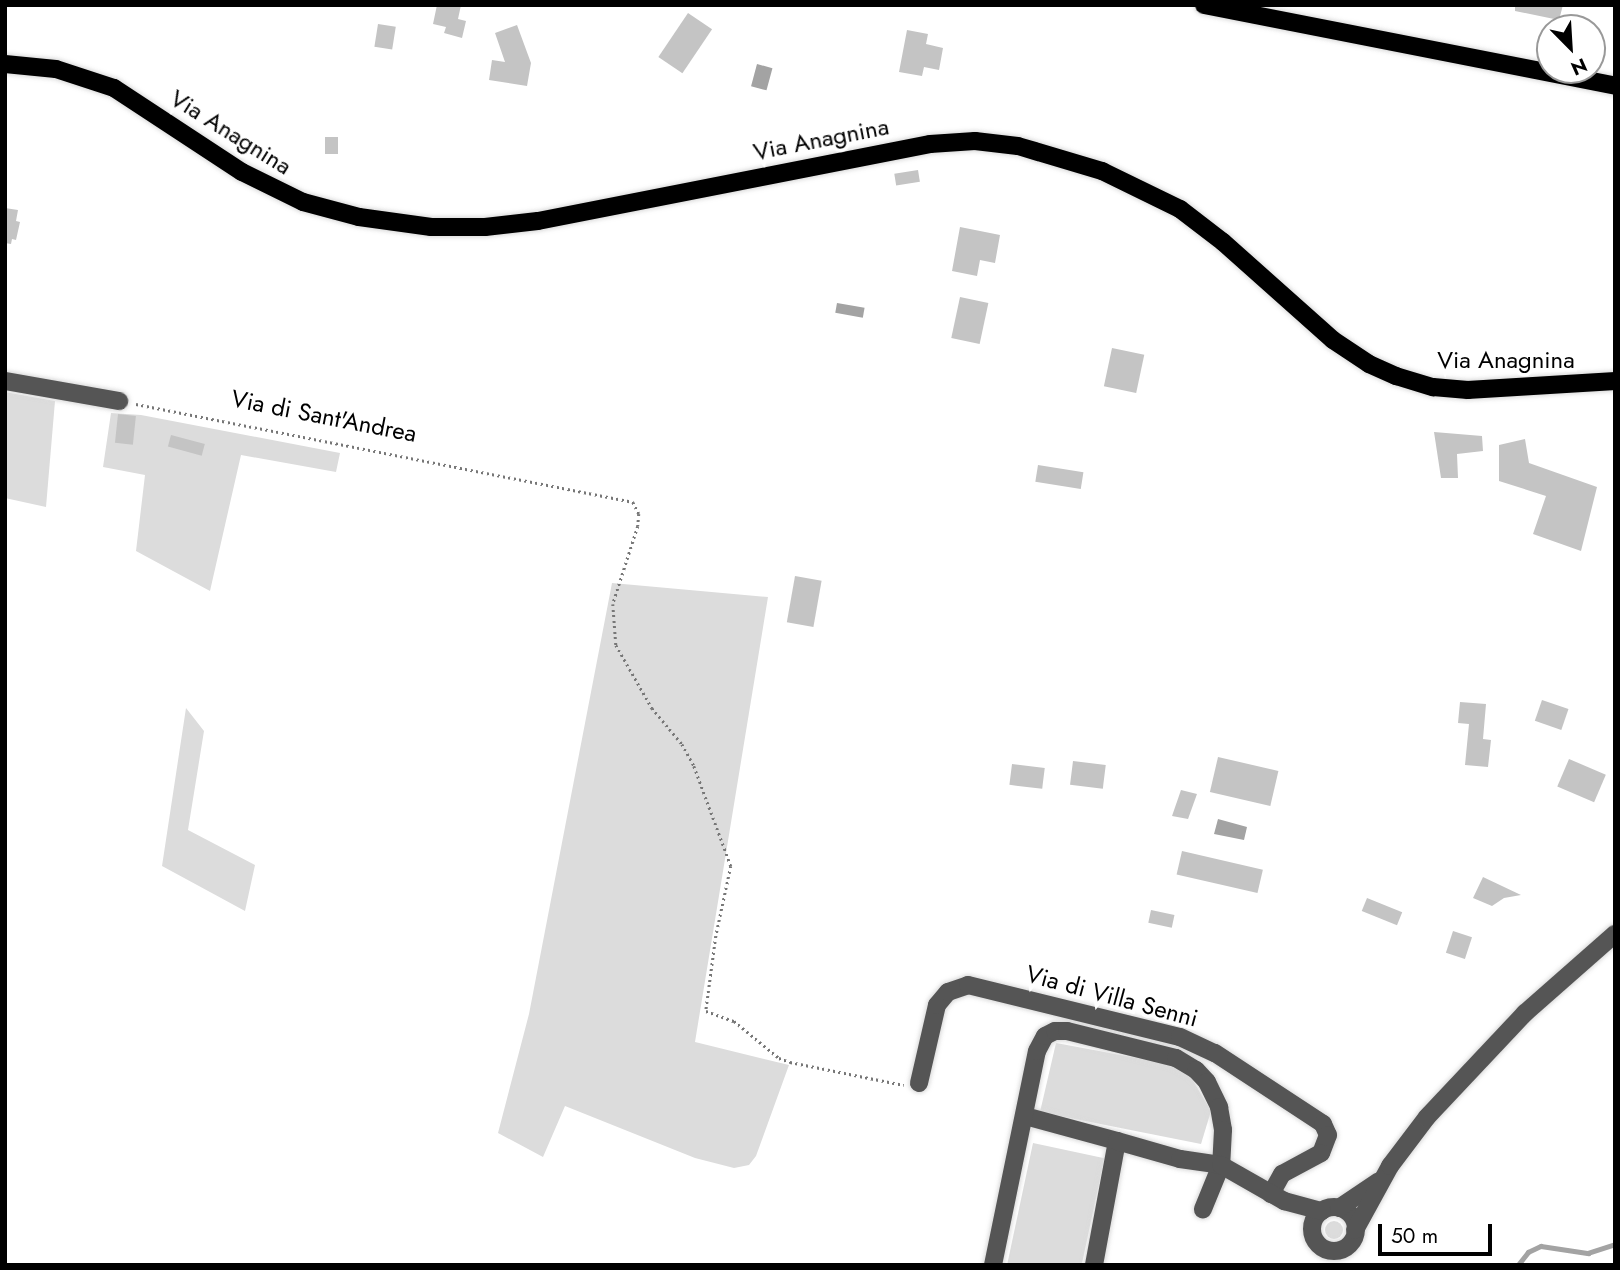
<!DOCTYPE html>
<html>
<head>
<meta charset="utf-8">
<style>
	body { margin:0 }
	#map { position:relative; width:1620px; height:1270px; overflow:hidden; background:#fff; font-family:Jost,sans-serif }
	div>[style] { position:absolute }
	.green>* { inset:0; background:#dcdcdc; transform-origin:0 0 }
	.round { border-radius:50% }
	.water>* { inset:0; background:#a3a3a3; transform-origin:0 0 }
	.stream>* { height:4.5px; margin:-2.25px; padding:0 2.25px; transform-origin:2.25px; border-radius:2.25px; background:#a3a3a3 }
	.building>* { inset:0; background:#c4c4c4; transform-origin:0 0 }
	.path>* { height:2.5px; margin-top:-1.25px; transform-origin:0; background:repeating-linear-gradient(90deg,#777 0 2px,transparent 0 5.5px) }
	.roads { filter:drop-shadow(0 0 2px #dbdbdb) drop-shadow(0 0 2px #dbdbdb) }
	.minor>* { height:18px; margin:-9px; padding:0 9px; transform-origin:9px; border-radius:9px; background:#555 }
	.minor>.ring { margin:-9px; padding:0; box-sizing:content-box; background:none; border:18px solid #555; border-radius:50% }
	.major>* { height:18px; margin:-9px; padding:0 9px; transform-origin:9px; border-radius:9px; background:#000 }
	span { translate:-50% -50%; white-space:nowrap; text-align:center; line-height:1.15; -webkit-text-stroke:7px #fff; paint-order:stroke }
	.street-label { font-size:24px; color:#000 }
	.frame { position:absolute; inset:0; border:7px solid #000; pointer-events:none }
	.north { position:absolute; left:1536px; top:14px; width:70px; height:70px; box-sizing:border-box; background:#fff; border:2px solid #999; border-radius:50%; rotate:156deg; font-size:19px; font-weight:700; line-height:28px; text-align:center; color:#000 }
	.north::after { content:''; display:block; margin:auto; width:24px; height:32px; background:#000; clip-path:polygon(50% 0,100% 100%,50% 72%,0 100%) }
	.scale { position:absolute; left:1378px; top:1224px; width:114px; height:32px; box-sizing:border-box; border:4px solid #000; border-top:0; padding-left:9px; font-size:21px; line-height:24px; white-space:nowrap; color:#000; -webkit-text-stroke:5px #fff; paint-order:stroke }
</style>
</head>
<body>
<div id="map">
	<div class="green">
		<i style="clip-path:polygon(5px 392px,55px 401px,46px 507px,5px 498px)"></i>
		<i style="clip-path:polygon(111px 413px,141px 415px,340px 453px,336px 472px,241px 455px,210px 591px,136px 551px,145px 475px,103px 467px)"></i>
		<i style="clip-path:polygon(612px 583px,768px 597px,695px 1042px,789px 1065px,756px 1156px,749px 1165px,734px 1168px,695px 1158px,565px 1106px,543px 1157px,498px 1133px,529px 1014px)"></i>
		<i style="clip-path:polygon(186px 708px,204px 731px,188px 830px,255px 865px,245px 911px,162px 866px)"></i>
		<i style="clip-path:polygon(1056px 1043px,1185px 1067px,1211px 1111px,1201px 1144px,1040px 1112px)"></i>
		<i style="left:1033px;top:1143px;width:73px;height:125px;rotate:12deg"></i>
		<i class="round" style="left:1325px;top:1221px;width:18px;height:18px"></i>
	</div>
	<div class="water">
		<i style="left:757px;top:64px;width:16px;height:23px;rotate:15deg"></i>
		<i style="left:837px;top:303px;width:28px;height:10px;rotate:10deg"></i>
		<i style="clip-path:polygon(1218px 819px,1247px 827px,1244px 840px,1214px 834px)"></i>
	</div>
	<div class="stream">
		<i style="left:1518px;top:1265px;width:16px;rotate:-52deg"></i>
		<i style="left:1528px;top:1252px;width:14px;rotate:-25deg"></i>
		<i style="left:1541px;top:1246px;width:48px;rotate:8.5deg"></i>
		<i style="left:1588px;top:1253px;width:28px;rotate:-18deg"></i>
	</div>
	<div class="building">
		<i style="clip-path:polygon(437px 5px,461px 5px,458px 19px,466px 21px,462px 38px,444px 33px,446px 27px,433px 24px)"></i>
		<i style="clip-path:polygon(1515px 5px,1563px 5px,1559px 20px,1515px 11px)"></i>
		<i style="left:688px;top:13px;width:29px;height:53px;rotate:34deg"></i>
		<i style="left:378px;top:24px;width:18px;height:23px;rotate:9deg"></i>
		<i style="clip-path:polygon(517px 25px,531px 63px,527px 86px,489px 80px,492px 60px,505px 62px,495px 33px)"></i>
		<i style="clip-path:polygon(907px 30px,928px 34px,926px 44px,943px 48px,939px 70px,924px 67px,922px 76px,899px 72px)"></i>
		<i style="left:325px;top:137px;width:13px;height:17px"></i>
		<i style="left:918px;top:170px;width:12px;height:24px;rotate:81deg"></i>
		<i style="clip-path:polygon(5px 208px,18px 210px,16px 221px,20px 222px,16px 240px,12px 239px,11px 244px,5px 243px)"></i>
		<i style="clip-path:polygon(960px 227px,1000px 235px,995px 263px,980px 260px,977px 276px,952px 271px)"></i>
		<i style="left:960px;top:297px;width:29px;height:42px;rotate:12deg"></i>
		<i style="left:1112px;top:348px;width:33px;height:39px;rotate:12deg"></i>
		<i style="left:118px;top:414px;width:18px;height:29px;rotate:6deg"></i>
		<i style="clip-path:polygon(1434px 432px,1482px 436px,1483px 451px,1457px 454px,1458px 478px,1441px 478px)"></i>
		<i style="left:171px;top:435px;width:35px;height:12px;rotate:15deg"></i>
		<i style="clip-path:polygon(1525px 439px,1529px 463px,1597px 487px,1581px 551px,1533px 534px,1546px 496px,1499px 481px,1499px 445px)"></i>
		<i style="left:1038px;top:465px;width:46px;height:17px;rotate:9deg"></i>
		<i style="left:795px;top:576px;width:27px;height:47px;rotate:10deg"></i>
		<i style="left:1542px;top:700px;width:28px;height:22px;rotate:19deg"></i>
		<i style="clip-path:polygon(1460px 702px,1486px 704px,1483px 739px,1491px 740px,1488px 767px,1465px 765px,1469px 724px,1458px 723px)"></i>
		<i style="left:1218px;top:757px;width:62px;height:36px;rotate:13deg"></i>
		<i style="left:1569px;top:759px;width:40px;height:30px;rotate:23deg"></i>
		<i style="left:1073px;top:761px;width:33px;height:24px;rotate:7deg"></i>
		<i style="left:1012px;top:764px;width:33px;height:21px;rotate:7deg"></i>
		<i style="clip-path:polygon(1181px 790px,1197px 794px,1188px 819px,1172px 816px)"></i>
		<i style="left:1182px;top:851px;width:83px;height:24px;rotate:13deg"></i>
		<i style="clip-path:polygon(1483px 877px,1521px 895px,1504px 898px,1492px 906px,1473px 898px)"></i>
		<i style="left:1367px;top:898px;width:38px;height:14px;rotate:22deg"></i>
		<i style="left:1151px;top:910px;width:24px;height:13px;rotate:12deg"></i>
		<i style="left:1453px;top:931px;width:20px;height:23px;rotate:18deg"></i>
	</div>
	<div class="path">
		<i style="left:136px;top:404px;width:507px;rotate:11.15deg"></i>
		<i style="left:633px;top:502px;width:13px;rotate:63deg"></i>
		<i style="left:639px;top:514px;width:12px;rotate:95deg"></i>
		<i style="left:638px;top:526px;width:82px;rotate:107.8deg"></i>
		<i style="left:613px;top:604px;width:41px;rotate:85.8deg"></i>
		<i style="left:616px;top:645px;width:73px;rotate:60.3deg"></i>
		<i style="left:652px;top:708px;width:47px;rotate:50.2deg"></i>
		<i style="left:682px;top:744px;width:25px;rotate:61deg"></i>
		<i style="left:694px;top:766px;width:107px;rotate:69.7deg"></i>
		<i style="left:731px;top:866px;width:72px;rotate:102.1deg"></i>
		<i style="left:716px;top:936px;width:76px;rotate:97.6deg"></i>
		<i style="left:706px;top:1011px;width:30px;rotate:20deg"></i>
		<i style="left:734px;top:1021px;width:58px;rotate:39.4deg"></i>
		<i style="left:779px;top:1058px;width:12px;rotate:20deg"></i>
		<i style="left:790px;top:1062px;width:116px;rotate:11.4deg"></i>
	</div>
	<div class="roads">
		<div class="minor">
			<i style="left:5px;top:381px;width:116px;rotate:10deg"></i>
			<i style="left:919px;top:1083px;width:80px;rotate:-77deg"></i>
			<i style="left:937px;top:1005px;width:17px;rotate:-50deg"></i>
			<i style="left:948px;top:992px;width:21px;rotate:-19deg"></i>
			<i style="left:968px;top:985px;width:218px;rotate:13.8deg"></i>
			<i style="left:1180px;top:1037px;width:38px;rotate:25deg"></i>
			<i style="left:1215px;top:1053px;width:129px;rotate:33.3deg"></i>
			<i style="left:1323px;top:1124px;width:12px;rotate:66deg"></i>
			<i style="left:1328px;top:1135px;width:19px;rotate:111deg"></i>
			<i style="left:1321px;top:1153px;width:44px;rotate:151.7deg"></i>
			<i style="left:1282px;top:1174px;width:23px;rotate:119deg"></i>
			<i style="left:1025px;top:1116px;width:95px;rotate:15.2deg"></i>
			<i class="ring" style="left:1312px;top:1207px;width:26px;height:26px"></i>
			<i style="left:1339px;top:1208px;width:48px;rotate:-34deg"></i>
			<i style="left:1355px;top:1230px;width:73px;rotate:-61.3deg"></i>
			<i style="left:1390px;top:1166px;width:61px;rotate:-52.9deg"></i>
			<i style="left:1427px;top:1117px;width:143px;rotate:-46.7deg"></i>
			<i style="left:1525px;top:1013px;width:120px;rotate:-41.3deg"></i>
			<i style="left:993px;top:1265px;width:218px;rotate:-78.4deg"></i>
			<i style="left:1037px;top:1051px;width:17px;rotate:-62deg"></i>
			<i style="left:1045px;top:1036px;width:11px;rotate:-27deg"></i>
			<i style="left:1055px;top:1031px;width:12px"></i>
			<i style="left:1067px;top:1031px;width:112px;rotate:13.9deg"></i>
			<i style="left:1176px;top:1058px;width:23px;rotate:31deg"></i>
			<i style="left:1196px;top:1070px;width:16px;rotate:47deg"></i>
			<i style="left:1207px;top:1082px;width:28px;rotate:64deg"></i>
			<i style="left:1219px;top:1107px;width:23px;rotate:80deg"></i>
			<i style="left:1223px;top:1130px;width:35px;rotate:93deg"></i>
			<i style="left:1221px;top:1165px;width:48px;rotate:112.2deg"></i>
			<i style="left:1094px;top:1265px;width:126px;rotate:-79.5deg"></i>
			<i style="left:1117px;top:1141px;width:66px;rotate:15.9deg"></i>
			<i style="left:1180px;top:1159px;width:41px;rotate:8.3deg"></i>
			<i style="left:1221px;top:1165px;width:73px;rotate:29.7deg"></i>
			<i style="left:1284px;top:1201px;width:39px;rotate:15deg"></i>
		</div>
		<div class="major">
			<i style="left:1204px;top:5px;width:419px;rotate:11.1deg"></i>
			<i style="left:5px;top:64px;width:51px;rotate:5.6deg"></i>
			<i style="left:56px;top:69px;width:61px;rotate:18.1deg"></i>
			<i style="left:114px;top:88px;width:153px;rotate:33.3deg"></i>
			<i style="left:242px;top:172px;width:68px;rotate:26.2deg"></i>
			<i style="left:303px;top:202px;width:58px;rotate:15deg"></i>
			<i style="left:359px;top:217px;width:73px;rotate:7.9deg"></i>
			<i style="left:431px;top:227px;width:54px"></i>
			<i style="left:485px;top:227px;width:53px;rotate:-6.5deg"></i>
			<i style="left:538px;top:221px;width:399px;rotate:-11.1deg"></i>
			<i style="left:930px;top:144px;width:45px;rotate:-3.8deg"></i>
			<i style="left:975px;top:141px;width:43px;rotate:6.6deg"></i>
			<i style="left:1018px;top:146px;width:88px;rotate:16.6deg"></i>
			<i style="left:1102px;top:171px;width:87px;rotate:26deg"></i>
			<i style="left:1180px;top:209px;width:54px;rotate:37.5deg"></i>
			<i style="left:1223px;top:242px;width:147px;rotate:41.7deg"></i>
			<i style="left:1333px;top:340px;width:43px;rotate:33.7deg"></i>
			<i style="left:1369px;top:364px;width:30px;rotate:24deg"></i>
			<i style="left:1396px;top:376px;width:39px;rotate:17deg"></i>
			<i style="left:1433px;top:387px;width:35px;rotate:5deg"></i>
			<i style="left:1468px;top:390px;width:147px;rotate:-3.5deg"></i>
		</div>
	</div>
	<div class="street-label">
		<span style="left:231px;top:132px;rotate:32deg">Via Anagnina</span>
		<span style="left:821px;top:139px;rotate:-11deg">Via Anagnina</span>
		<span style="left:1506px;top:360px">Via Anagnina</span>
		<span style="left:324px;top:416px;rotate:11deg">Via di Sant'Andrea</span>
		<span style="left:1112px;top:996px;rotate:15deg">Via di Villa Senni</span>
	</div>
	<div class="frame"></div>
	<div class="north">N</div>
	<div class="scale">50 m</div>
</div>
</body>
</html>
